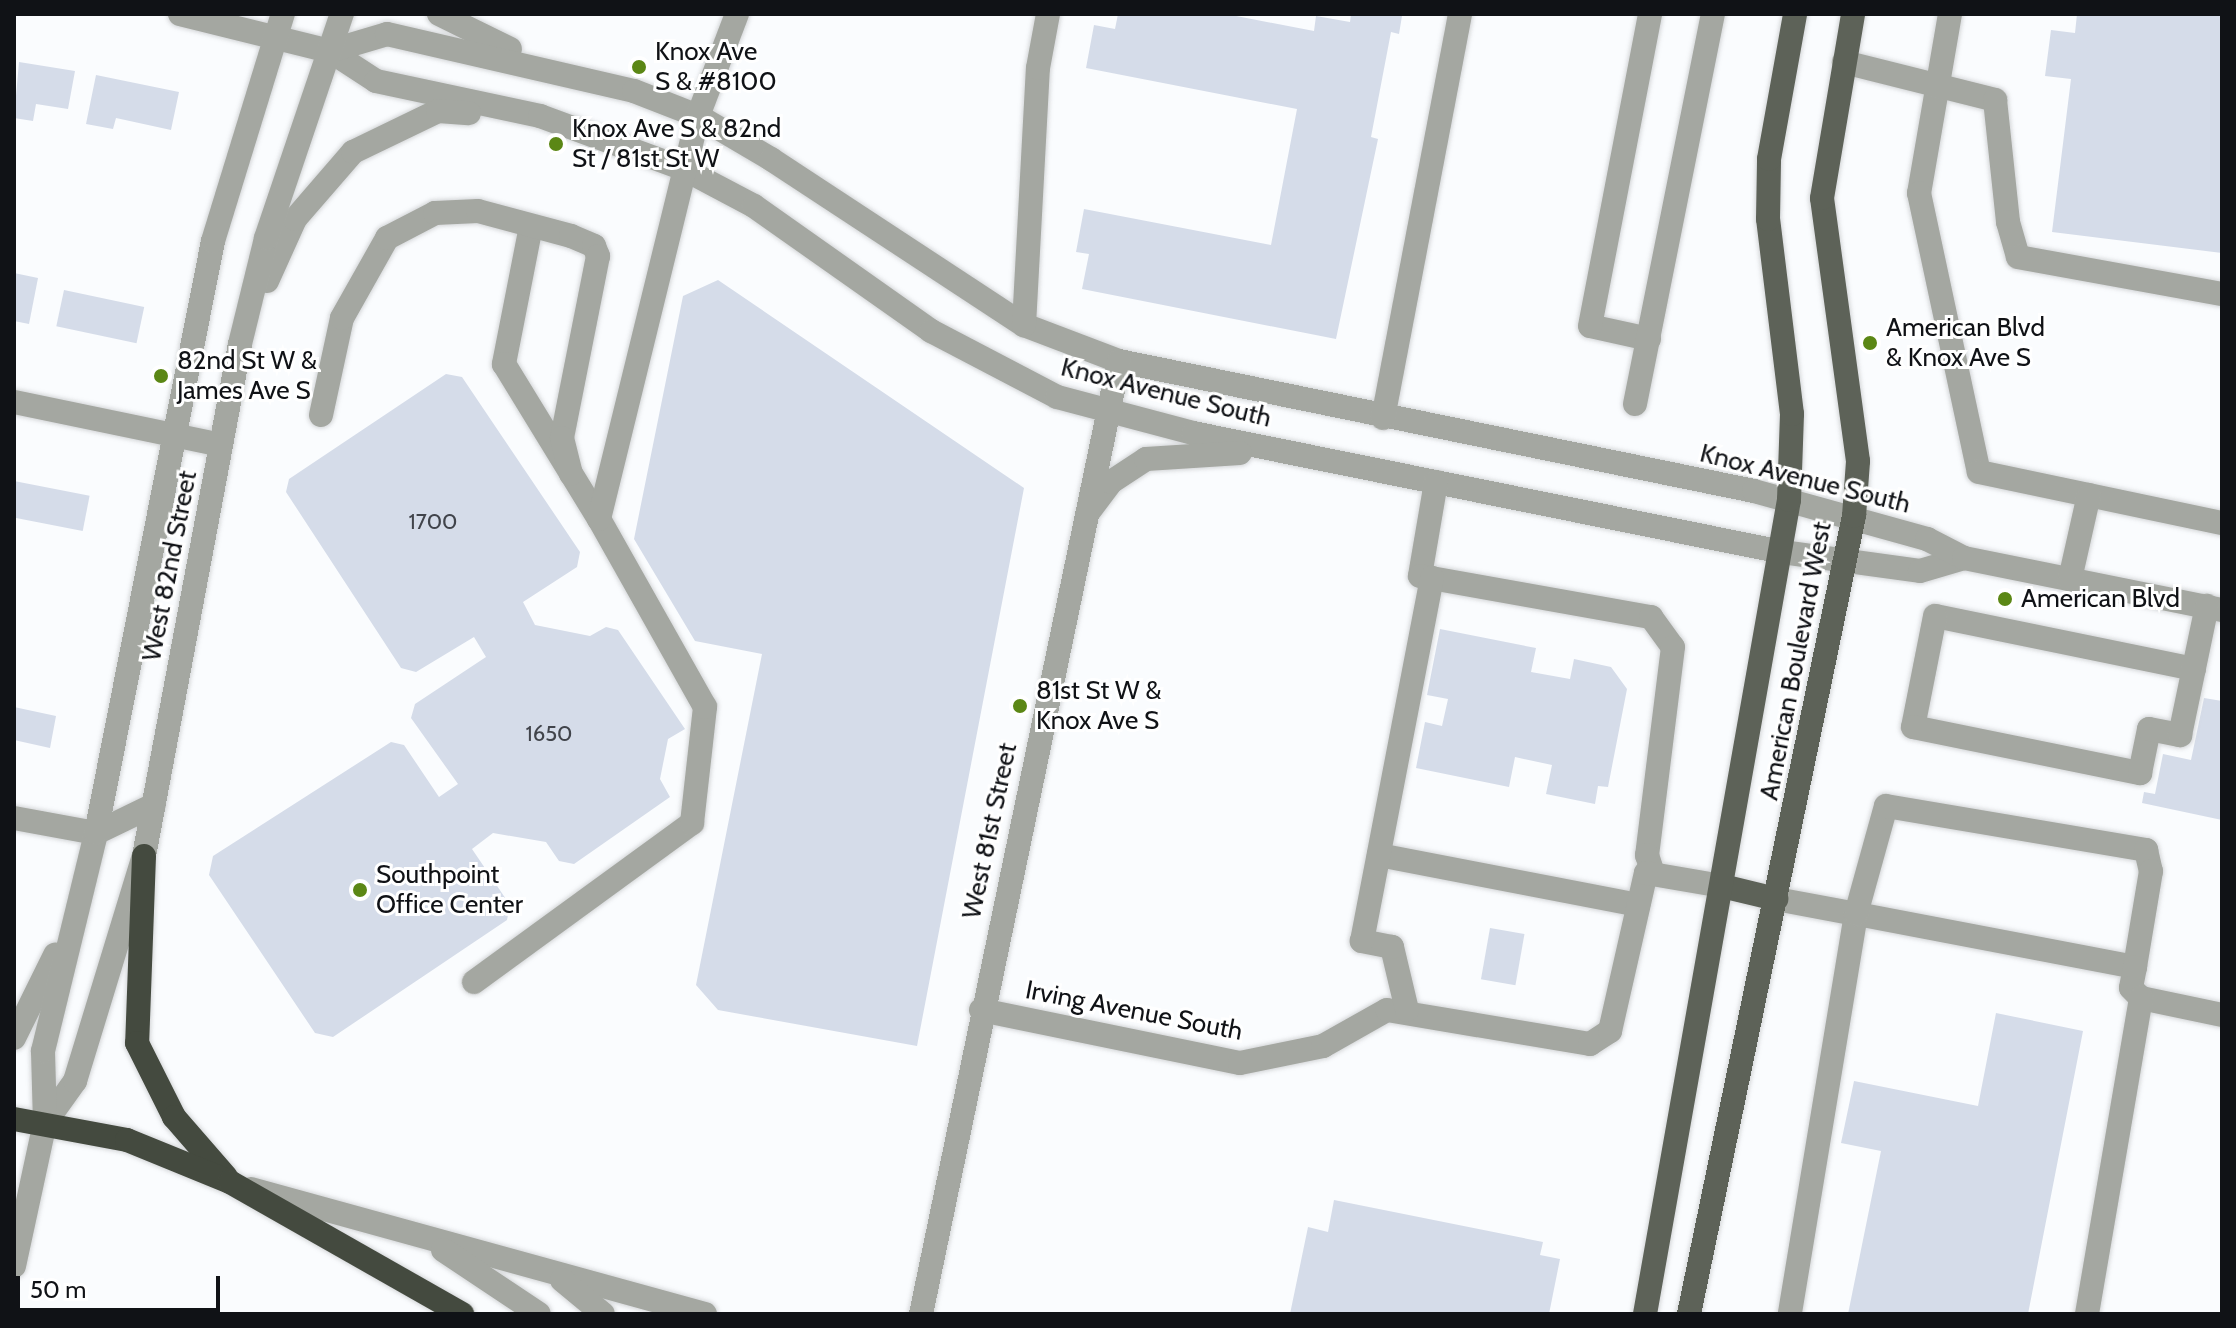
<!DOCTYPE html>
<html>
<head>
<meta charset="utf-8">
<style>
	body { margin:0 }
	#map { position:relative; width:2236px; height:1328px; overflow:hidden; background:#fafcfe; font-family:Cabin,sans-serif }
	div>[style] { position:absolute }
	.building>* { inset:0; background:#d5dce9; transform-origin:0 0 }
	.roads { filter:drop-shadow(0 0 2px #d5d7d9) drop-shadow(0 0 2px #d5d7d9) }
	.minor>* { height:24px; margin:-12px; padding:0 12px; transform-origin:12px; border-radius:12px; background:#a4a7a1 }
	.major>* { height:24px; margin:-12px; padding:0 12px; transform-origin:12px; border-radius:12px; background:#5d6258 }
	.highway>* { height:24px; margin:-12px; padding:0 12px; transform-origin:12px; border-radius:12px; background:#444a3f }
	.dots>* { width:22px; height:22px; translate:-50% -50%; box-sizing:border-box; border:4px solid #fff; border-radius:50% }
	span { translate:-50% -50%; white-space:nowrap; text-align:center; line-height:1.15; -webkit-text-stroke:6px #fff; paint-order:stroke }
	.number-label { font-size:22px; color:#41444b }
	.number-label span { -webkit-text-stroke-width:0 }
	.poi-label { font-size:26px; color:#101216 }
	.left { translate:0 -50%; text-align:left }
	.street-label { font-size:26px; color:#101216 }
	.frame { position:absolute; inset:0; border:16px solid #101216; pointer-events:none }
	.scale { position:absolute; left:16px; top:1276px; width:204px; height:36px; box-sizing:border-box; border:4px solid #101216; border-top:0; padding-left:10px; font-size:24px; line-height:28px; white-space:nowrap; color:#101216; -webkit-text-stroke:6px #fff; paint-order:stroke }
</style>
</head>
<body>
<div id="map">
	<div class="building">
		<i style="clip-path:polygon(1118px 14px,1226px 14px,1314px 31px,1316px 16px,1350px 22px,1351px 14px,1402px 16px,1399px 34px,1391px 32px,1371px 137px,1378px 139px,1336px 339px,1082px 289px,1089px 254px,1076px 252px,1084px 209px,1271px 245px,1297px 109px,1086px 68px,1094px 25px,1115px 29px)"></i>
		<i style="clip-path:polygon(2077px 14px,2222px 14px,2222px 253px,2052px 232px,2071px 79px,2045px 76px,2051px 30px,2075px 33px)"></i>
		<i style="clip-path:polygon(19px 62px,75px 71px,68px 109px,36px 104px,33px 121px,14px 118px)"></i>
		<i style="clip-path:polygon(96px 75px,179px 92px,171px 130px,116px 118px,113px 129px,86px 124px)"></i>
		<i style="clip-path:polygon(14px 273px,38px 278px,29px 324px,14px 321px)"></i>
		<i style="clip-path:polygon(718px 280px,1024px 488px,917px 1046px,718px 1010px,696px 985px,762px 654px,695px 641px,634px 539px,683px 296px)"></i>
		<i style="left:64px;top:290px;width:82px;height:37px;rotate:12deg"></i>
		<i style="clip-path:polygon(446px 374px,462px 377px,580px 552px,577px 567px,523px 602px,535px 625px,590px 636px,606px 627px,618px 630px,685px 729px,668px 739px,660px 779px,670px 797px,574px 864px,559px 861px,546px 842px,493px 833px,472px 849px,510px 905px,507px 920px,333px 1037px,315px 1033px,209px 875px,213px 856px,391px 742px,404px 745px,439px 797px,458px 784px,411px 718px,415px 704px,486px 657px,474px 637px,416px 672px,401px 668px,286px 492px,289px 479px)"></i>
		<i style="left:14px;top:481px;width:77px;height:36px;rotate:11deg"></i>
		<i style="clip-path:polygon(1440px 629px,1536px 648px,1531px 672px,1570px 679px,1574px 659px,1611px 667px,1627px 689px,1608px 787px,1598px 786px,1595px 804px,1546px 794px,1552px 765px,1515px 757px,1509px 787px,1416px 768px,1425px 722px,1442px 726px,1448px 699px,1427px 695px)"></i>
		<i style="clip-path:polygon(2204px 698px,2222px 701px,2222px 820px,2142px 803px,2144px 792px,2155px 794px,2163px 754px,2191px 760px)"></i>
		<i style="clip-path:polygon(14px 707px,56px 716px,50px 748px,14px 740px)"></i>
		<i style="left:1490px;top:928px;width:35px;height:52px;rotate:10deg"></i>
		<i style="clip-path:polygon(1996px 1013px,2083px 1031px,2028px 1314px,1848px 1314px,1881px 1151px,1841px 1143px,1854px 1081px,1978px 1106px)"></i>
		<i style="clip-path:polygon(1334px 1200px,1543px 1242px,1540px 1255px,1560px 1259px,1549px 1314px,1290px 1314px,1308px 1227px,1328px 1232px)"></i>
	</div>
	<div class="roads">
		<div class="minor">
			<i style="left:180px;top:14px;width:154px;rotate:13.9deg"></i>
			<i style="left:330px;top:51px;width:55px;rotate:33.1deg"></i>
			<i style="left:376px;top:81px;width:168px;rotate:12deg"></i>
			<i style="left:540px;top:116px;width:153px;rotate:20.2deg"></i>
			<i style="left:684px;top:169px;width:79px;rotate:27.9deg"></i>
			<i style="left:754px;top:206px;width:217px;rotate:35.2deg"></i>
			<i style="left:931px;top:331px;width:142px;rotate:27.6deg"></i>
			<i style="left:1057px;top:397px;width:141px;rotate:14.8deg"></i>
			<i style="left:1193px;top:433px;width:601px;rotate:11.42deg"></i>
			<i style="left:1782px;top:552px;width:139px;rotate:7.8deg"></i>
			<i style="left:1920px;top:571px;width:46px;rotate:-16.5deg"></i>
			<i style="left:439px;top:14px;width:79px;rotate:26.2deg"></i>
			<i style="left:1950px;top:14px;width:182px;rotate:99.8deg"></i>
			<i style="left:1919px;top:193px;width:285px;rotate:77.9deg"></i>
			<i style="left:1979px;top:472px;width:248px;rotate:11.9deg"></i>
			<i style="left:330px;top:51px;width:59px;rotate:-16.6deg"></i>
			<i style="left:387px;top:34px;width:253px;rotate:13deg"></i>
			<i style="left:634px;top:91px;width:69px;rotate:21.3deg"></i>
			<i style="left:698px;top:116px;width:85px;rotate:30.5deg"></i>
			<i style="left:771px;top:159px;width:303px;rotate:33.3deg"></i>
			<i style="left:1024px;top:325px;width:102px;rotate:20.8deg"></i>
			<i style="left:1119px;top:361px;width:648px;rotate:11.57deg"></i>
			<i style="left:1754px;top:491px;width:180px;rotate:15.5deg"></i>
			<i style="left:1927px;top:539px;width:42px;rotate:27.2deg"></i>
			<i style="left:1964px;top:558px;width:263px;rotate:11.4deg"></i>
			<i style="left:1844px;top:62px;width:156px;rotate:14.1deg"></i>
			<i style="left:1995px;top:100px;width:123px;rotate:83.9deg"></i>
			<i style="left:2008px;top:222px;width:36px;rotate:74deg"></i>
			<i style="left:2018px;top:257px;width:207px;rotate:10.3deg"></i>
			<i style="left:531px;top:226px;width:141px;rotate:101.1deg"></i>
			<i style="left:504px;top:364px;width:182px;rotate:58.5deg"></i>
			<i style="left:267px;top:281px;width:68px;rotate:-65.7deg"></i>
			<i style="left:295px;top:219px;width:89px;rotate:-49.1deg"></i>
			<i style="left:353px;top:152px;width:94px;rotate:-25.8deg"></i>
			<i style="left:438px;top:111px;width:31px;rotate:4deg"></i>
			<i style="left:1024px;top:325px;width:257px;rotate:-86.9deg"></i>
			<i style="left:1038px;top:68px;width:55px;rotate:-79.5deg"></i>
			<i style="left:1649px;top:339px;width:60px;rotate:-167.6deg"></i>
			<i style="left:1590px;top:326px;width:318px;rotate:-79.1deg"></i>
			<i style="left:14px;top:402px;width:211px;rotate:11.7deg"></i>
			<i style="left:1635px;top:404px;width:398px;rotate:-78.7deg"></i>
			<i style="left:321px;top:415px;width:99px;rotate:-77.8deg"></i>
			<i style="left:342px;top:318px;width:92px;rotate:-60.6deg"></i>
			<i style="left:387px;top:238px;width:54px;rotate:-27.5deg"></i>
			<i style="left:435px;top:213px;width:43px;rotate:-2.7deg"></i>
			<i style="left:478px;top:211px;width:96px;rotate:15deg"></i>
			<i style="left:571px;top:236px;width:25px;rotate:23deg"></i>
			<i style="left:594px;top:246px;width:11px;rotate:68deg"></i>
			<i style="left:598px;top:256px;width:186px;rotate:101.2deg"></i>
			<i style="left:562px;top:438px;width:37px;rotate:76deg"></i>
			<i style="left:1383px;top:418px;width:411px;rotate:-79.2deg"></i>
			<i style="left:1436px;top:482px;width:95px;rotate:99.7deg"></i>
			<i style="left:1420px;top:576px;width:235px;rotate:10.1deg"></i>
			<i style="left:1651px;top:617px;width:37px;rotate:54deg"></i>
			<i style="left:1673px;top:647px;width:210px;rotate:97.1deg"></i>
			<i style="left:1647px;top:855px;width:16px;rotate:72deg"></i>
			<i style="left:1090px;top:510px;width:35px;rotate:-53deg"></i>
			<i style="left:1111px;top:482px;width:42px;rotate:-33.3deg"></i>
			<i style="left:1146px;top:459px;width:94px;rotate:-3.7deg"></i>
			<i style="left:2070px;top:579px;width:86px;rotate:-77.3deg"></i>
			<i style="left:2194px;top:669px;width:264px;rotate:-168.4deg"></i>
			<i style="left:1935px;top:616px;width:113px;rotate:101.2deg"></i>
			<i style="left:1913px;top:727px;width:232px;rotate:11.5deg"></i>
			<i style="left:2140px;top:773px;width:45px;rotate:-78.4deg"></i>
			<i style="left:2149px;top:729px;width:32px;rotate:11deg"></i>
			<i style="left:2180px;top:735px;width:132px;rotate:-78.2deg"></i>
			<i style="left:14px;top:818px;width:83px;rotate:10.4deg"></i>
			<i style="left:96px;top:833px;width:64px;rotate:-25.8deg"></i>
			<i style="left:1379px;top:855px;width:264px;rotate:10.9deg"></i>
			<i style="left:1776px;top:899px;width:81px;rotate:10.6deg"></i>
			<i style="left:1856px;top:914px;width:405px;rotate:99.4deg"></i>
			<i style="left:2135px;top:967px;width:284px;rotate:-169.2deg"></i>
			<i style="left:1856px;top:914px;width:112px;rotate:-74.5deg"></i>
			<i style="left:1886px;top:806px;width:264px;rotate:9.6deg"></i>
			<i style="left:2146px;top:850px;width:22px;rotate:77deg"></i>
			<i style="left:2151px;top:871px;width:97px;rotate:99.5deg"></i>
			<i style="left:2135px;top:967px;width:21px;rotate:101deg"></i>
			<i style="left:2131px;top:988px;width:14px;rotate:45deg"></i>
			<i style="left:2141px;top:998px;width:83px;rotate:11.9deg"></i>
			<i style="left:474px;top:982px;width:270px;rotate:-36.1deg"></i>
			<i style="left:692px;top:823px;width:117px;rotate:-83.6deg"></i>
			<i style="left:705px;top:707px;width:216px;rotate:-119.4deg"></i>
			<i style="left:599px;top:519px;width:415px;rotate:-76.2deg"></i>
			<i style="left:698px;top:116px;width:109px;rotate:-69.1deg"></i>
			<i style="left:981px;top:1010px;width:264px;rotate:11.6deg"></i>
			<i style="left:1240px;top:1063px;width:85px;rotate:-11.6deg"></i>
			<i style="left:1323px;top:1046px;width:73px;rotate:-29.4deg"></i>
			<i style="left:1387px;top:1010px;width:206px;rotate:9.5deg"></i>
			<i style="left:1590px;top:1044px;width:24px;rotate:-33deg"></i>
			<i style="left:1610px;top:1031px;width:162px;rotate:-77.2deg"></i>
			<i style="left:1646px;top:873px;width:77px;rotate:9.7deg"></i>
			<i style="left:1407px;top:1010px;width:65px;rotate:-103.4deg"></i>
			<i style="left:1392px;top:947px;width:31px;rotate:-169deg"></i>
			<i style="left:1362px;top:941px;width:370px;rotate:-79.1deg"></i>
			<i style="left:14px;top:1038px;width:93px;rotate:-63.7deg"></i>
			<i style="left:45px;top:1123px;width:52px;rotate:-54.5deg"></i>
			<i style="left:75px;top:1081px;width:235px;rotate:-73deg"></i>
			<i style="left:144px;top:856px;width:521px;rotate:-79.38deg"></i>
			<i style="left:240px;top:344px;width:109px;rotate:-76.2deg"></i>
			<i style="left:266px;top:238px;width:237px;rotate:-71.3deg"></i>
			<i style="left:251px;top:1189px;width:471px;rotate:15.4deg"></i>
			<i style="left:443px;top:1250px;width:115px;rotate:33.7deg"></i>
			<i style="left:14px;top:1266px;width:146px;rotate:-77.8deg"></i>
			<i style="left:45px;top:1123px;width:72px;rotate:-91.6deg"></i>
			<i style="left:43px;top:1051px;width:224px;rotate:-76.3deg"></i>
			<i style="left:96px;top:833px;width:603px;rotate:-78.82deg"></i>
			<i style="left:213px;top:241px;width:238px;rotate:-72.9deg"></i>
			<i style="left:562px;top:1280px;width:53px;rotate:39.7deg"></i>
			<i style="left:921px;top:1314px;width:973px;rotate:-78.26deg"></i>
			<i style="left:2087px;top:1314px;width:321px;rotate:-80.3deg"></i>
		</div>
		<div class="major">
			<i style="left:1722px;top:886px;width:56px;rotate:13.5deg"></i>
			<i style="left:1645px;top:1314px;width:827px;rotate:-79.97deg"></i>
			<i style="left:1789px;top:500px;width:86px;rotate:-88deg"></i>
			<i style="left:1792px;top:414px;width:196px;rotate:-97deg"></i>
			<i style="left:1768px;top:219px;width:60px;rotate:-89deg"></i>
			<i style="left:1769px;top:159px;width:147px;rotate:-79.8deg"></i>
			<i style="left:1689px;top:1314px;width:815px;rotate:-78.32deg"></i>
			<i style="left:1854px;top:516px;width:55px;rotate:-85.8deg"></i>
			<i style="left:1858px;top:461px;width:265px;rotate:-97.8deg"></i>
			<i style="left:1822px;top:198px;width:187px;rotate:-80.4deg"></i>
		</div>
		<div class="highway">
			<i style="left:144px;top:856px;width:187px;rotate:92.1deg"></i>
			<i style="left:137px;top:1043px;width:83px;rotate:63.4deg"></i>
			<i style="left:174px;top:1117px;width:79px;rotate:49.1deg"></i>
			<i style="left:14px;top:1119px;width:115px;rotate:10.5deg"></i>
			<i style="left:127px;top:1140px;width:111px;rotate:22.2deg"></i>
			<i style="left:230px;top:1182px;width:267px;rotate:29.6deg"></i>
		</div>
	</div>
	<div class="dots">
		<i style="left:639px;top:67px;background:#5b8715"></i>
		<i style="left:556px;top:144px;background:#5b8715"></i>
		<i style="left:1870px;top:343px;background:#5b8715"></i>
		<i style="left:161px;top:376px;background:#5b8715"></i>
		<i style="left:2005px;top:599px;background:#5b8715"></i>
		<i style="left:1020px;top:706px;background:#5b8715"></i>
		<i style="left:360px;top:890px;background:#5b8715"></i>
	</div>
	<div class="number-label">
		<span style="left:433px;top:522px">1700</span>
		<span style="left:549px;top:734px">1650</span>
	</div>
	<div class="poi-label">
		<span class="left" style="left:655px;top:67px">Knox Ave<br>S &amp; #8100</span>
		<span class="left" style="left:572px;top:144px">Knox Ave S &amp; 82nd<br>St / 81st St W</span>
		<span class="left" style="left:1886px;top:343px">American Blvd<br>&amp; Knox Ave S</span>
		<span class="left" style="left:177px;top:376px">82nd St W &amp;<br>James Ave S</span>
		<span class="left" style="left:2021px;top:599px">American Blvd</span>
		<span class="left" style="left:1036px;top:706px">81st St W &amp;<br>Knox Ave S</span>
		<span class="left" style="left:376px;top:890px">Southpoint<br>Office Center</span>
	</div>
	<div class="street-label">
		<span style="left:1166px;top:393px;rotate:14deg">Knox Avenue South</span>
		<span style="left:1805px;top:479px;rotate:14deg">Knox Avenue South</span>
		<span style="left:170px;top:566px;rotate:-79deg">West 82nd Street</span>
		<span style="left:1796px;top:661px;rotate:-79deg">American Boulevard West</span>
		<span style="left:990px;top:831px;rotate:-78deg">West 81st Street</span>
		<span style="left:1134px;top:1011px;rotate:11deg">Irving Avenue South</span>
	</div>
	<div class="frame"></div>
	<div class="scale">50 m</div>
</div>
</body>
</html>
